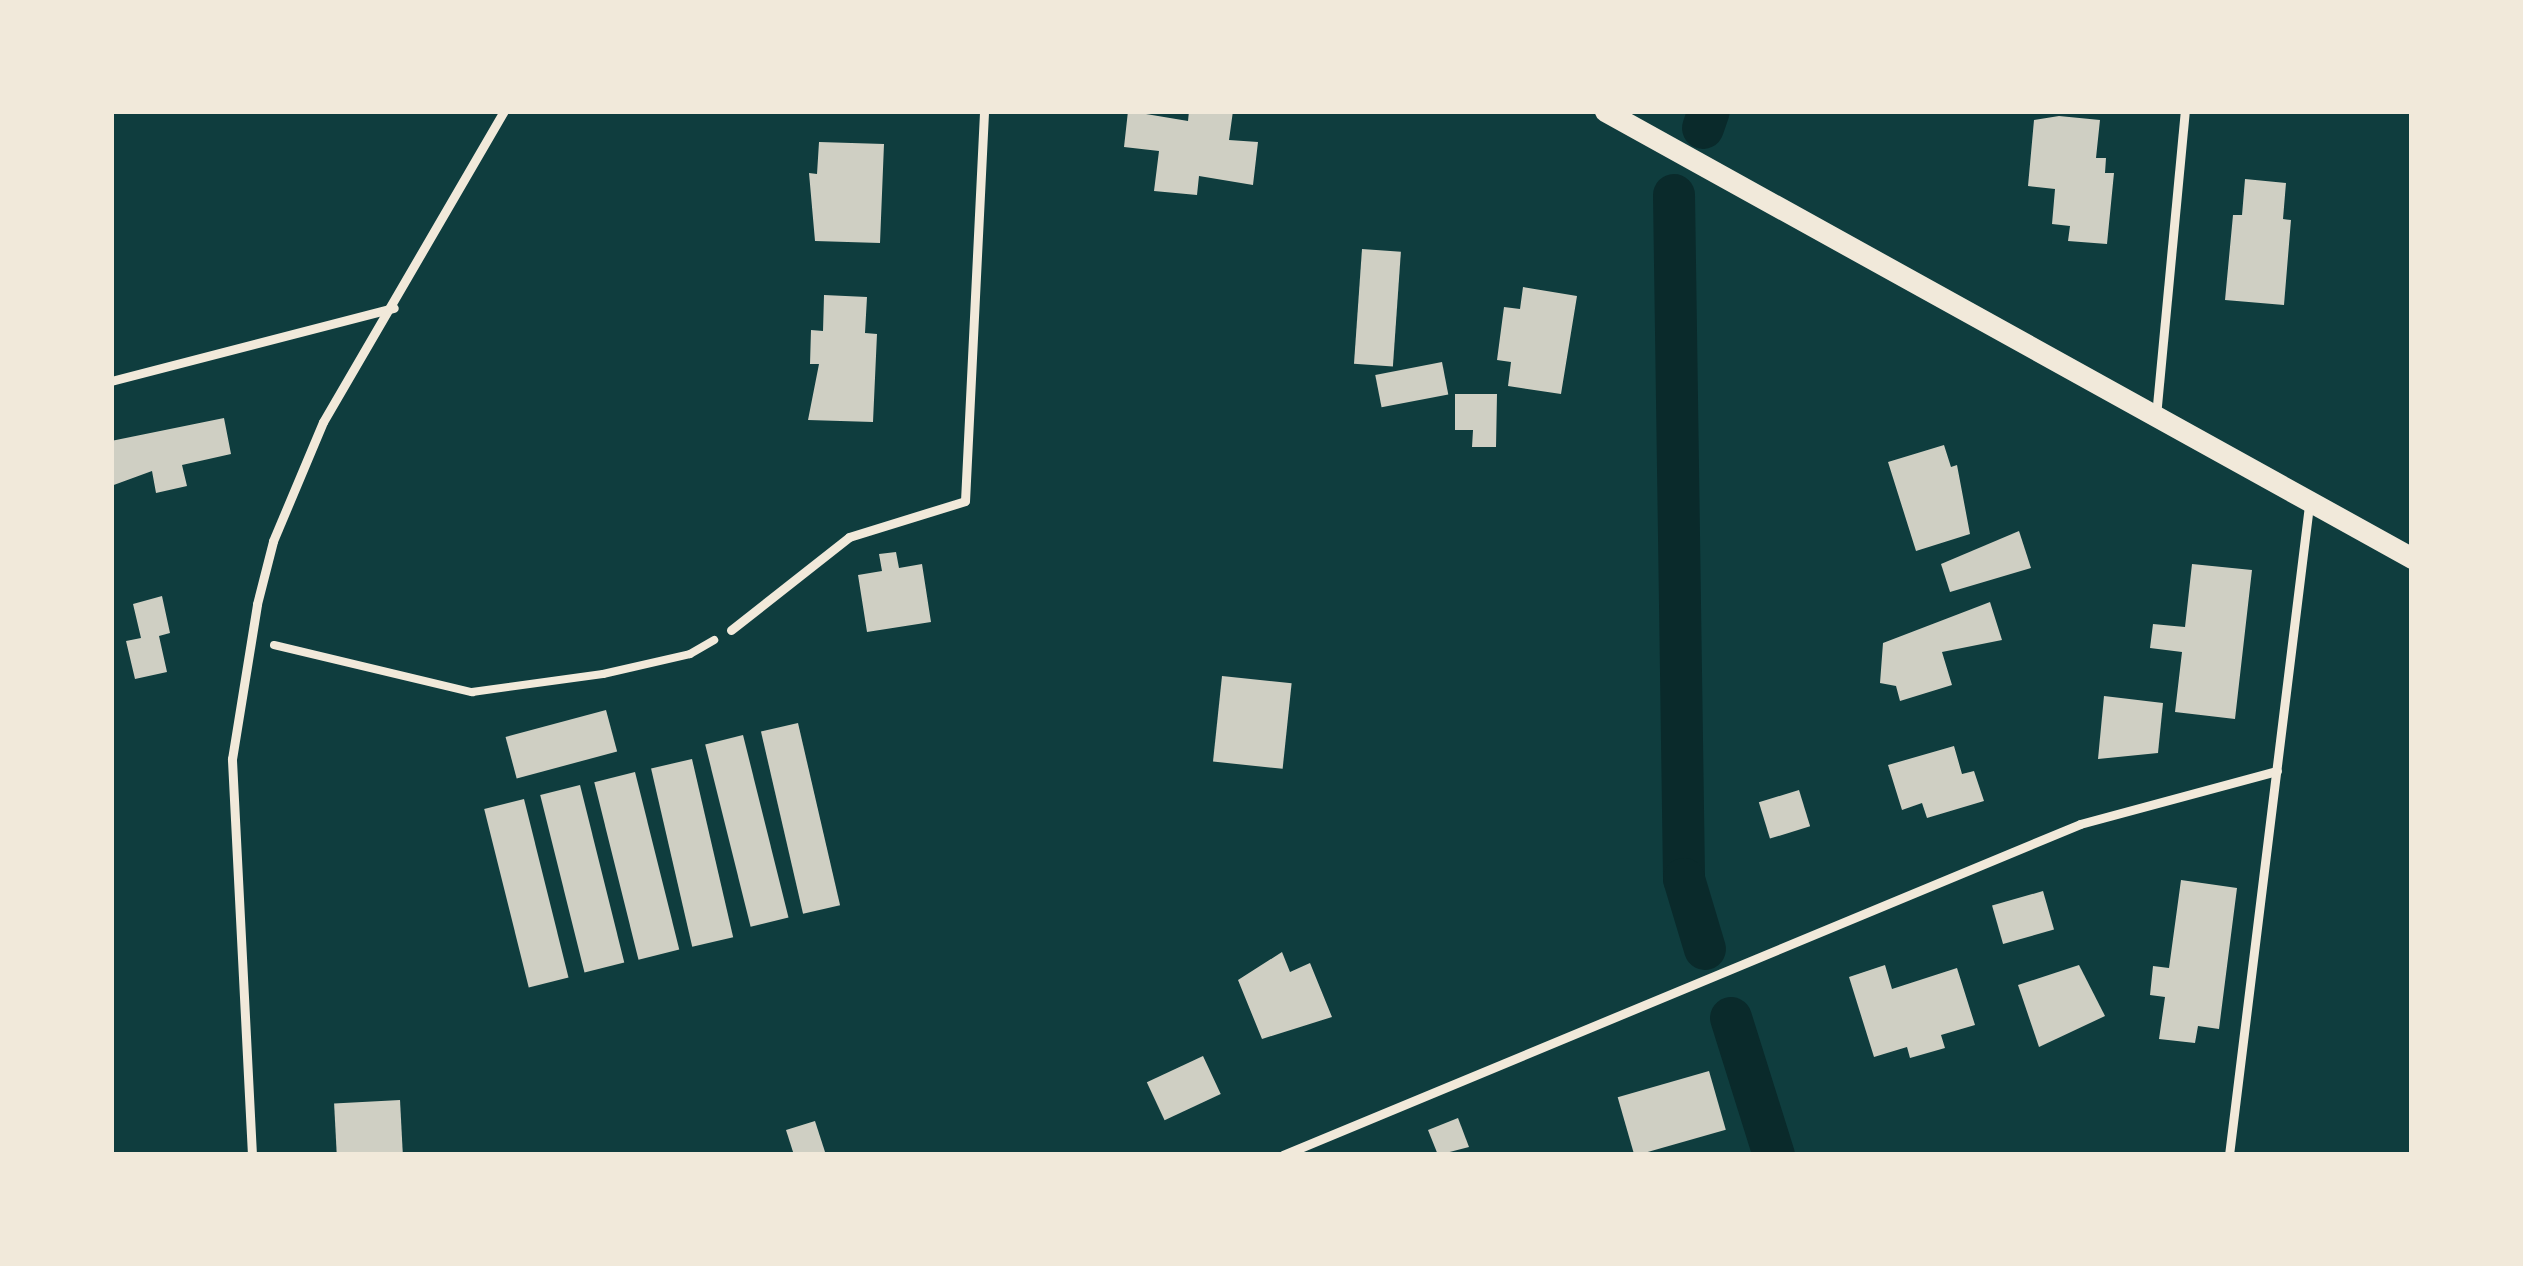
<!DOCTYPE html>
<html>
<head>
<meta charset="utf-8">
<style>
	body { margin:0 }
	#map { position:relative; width:2523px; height:1266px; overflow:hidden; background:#0f3d3e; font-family:"PT Sans",sans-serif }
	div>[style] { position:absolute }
	.canal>* { height:42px; margin:-21px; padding:0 21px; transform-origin:21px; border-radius:21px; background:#0a2a2b }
	.building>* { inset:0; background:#cfcfc3; transform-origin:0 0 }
	.path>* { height:8px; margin:-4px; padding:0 4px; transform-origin:4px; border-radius:4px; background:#f1e9da }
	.service>* { height:9px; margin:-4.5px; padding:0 4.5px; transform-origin:4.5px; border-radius:4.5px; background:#f1e9da }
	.tertiary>* { height:21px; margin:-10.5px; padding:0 10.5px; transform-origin:10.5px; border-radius:10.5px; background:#f1e9da }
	span { translate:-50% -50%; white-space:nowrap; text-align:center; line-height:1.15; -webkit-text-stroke:9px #f1e9da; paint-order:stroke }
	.frame { position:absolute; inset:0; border:114px solid #f1e9da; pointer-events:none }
</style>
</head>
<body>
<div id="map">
	<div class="canal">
		<i style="left:1703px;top:128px;width:18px;rotate:-71deg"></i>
		<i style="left:1674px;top:195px;width:684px;rotate:89.16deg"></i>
		<i style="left:1684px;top:879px;width:73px;rotate:73.3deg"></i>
		<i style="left:1731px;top:1018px;width:144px;rotate:72.6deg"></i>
	</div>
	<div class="building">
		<i style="clip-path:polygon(1128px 111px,1188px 121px,1189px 111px,1233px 111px,1229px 140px,1258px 142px,1253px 185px,1199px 176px,1197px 195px,1154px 191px,1159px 151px,1124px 147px)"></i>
		<i style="clip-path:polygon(2059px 116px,2100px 120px,2096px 158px,2106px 158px,2105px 173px,2114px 173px,2107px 244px,2068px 241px,2070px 226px,2052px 224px,2055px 189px,2028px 186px,2034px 120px)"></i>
		<i style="clip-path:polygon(819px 142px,884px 144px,880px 243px,815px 241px,809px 173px,817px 174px)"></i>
		<i style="clip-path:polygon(2245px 179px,2286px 183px,2283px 219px,2291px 220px,2284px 305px,2225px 300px,2233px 215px,2242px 215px)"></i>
		<i style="left:1362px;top:249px;width:39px;height:115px;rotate:4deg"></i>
		<i style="clip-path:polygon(1523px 287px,1577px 296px,1561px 394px,1508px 386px,1511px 362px,1497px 360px,1504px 307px,1520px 309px)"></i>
		<i style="clip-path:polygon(824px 295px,867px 297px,865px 333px,877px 334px,873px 422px,808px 420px,819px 364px,810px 364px,811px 330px,823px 331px)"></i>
		<i style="left:1442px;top:362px;width:33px;height:68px;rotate:79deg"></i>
		<i style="clip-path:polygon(1455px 394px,1497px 394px,1496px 447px,1472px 447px,1473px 430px,1455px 430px)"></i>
		<i style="clip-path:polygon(224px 418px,231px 454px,182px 465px,187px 486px,156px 493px,152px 471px,111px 486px,111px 441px)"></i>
		<i style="clip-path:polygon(1944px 445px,1951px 467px,1957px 465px,1970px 534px,1916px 551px,1888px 462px)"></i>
		<i style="clip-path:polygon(2019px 531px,2031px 568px,1950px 592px,1941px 564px)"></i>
		<i style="clip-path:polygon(896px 552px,899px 568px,922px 564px,931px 622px,867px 632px,858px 575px,882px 571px,879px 554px)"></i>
		<i style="clip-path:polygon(2192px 564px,2252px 570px,2235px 719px,2175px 712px,2182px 652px,2150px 648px,2153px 624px,2185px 627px)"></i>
		<i style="clip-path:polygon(162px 596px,170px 633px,159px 636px,167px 672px,135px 679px,126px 641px,141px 638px,133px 604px)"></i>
		<i style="clip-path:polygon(1990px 602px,2002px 640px,1942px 652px,1952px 685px,1900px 701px,1896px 686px,1880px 683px,1883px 643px)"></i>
		<i style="left:1222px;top:676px;width:70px;height:86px;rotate:6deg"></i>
		<i style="clip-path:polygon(2104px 696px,2163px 703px,2158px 753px,2098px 759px)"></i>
		<i style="left:606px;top:710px;width:43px;height:104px;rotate:75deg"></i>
		<i style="left:798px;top:723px;width:187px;height:38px;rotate:77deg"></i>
		<i style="left:743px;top:735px;width:188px;height:39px;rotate:76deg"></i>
		<i style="clip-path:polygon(1954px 746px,1962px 774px,1974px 771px,1984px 801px,1927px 818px,1922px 803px,1902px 810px,1888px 765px)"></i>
		<i style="left:692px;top:759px;width:183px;height:42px;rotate:77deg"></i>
		<i style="left:635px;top:772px;width:183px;height:42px;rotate:76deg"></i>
		<i style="left:580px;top:785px;width:183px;height:41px;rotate:76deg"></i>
		<i style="left:1799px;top:790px;width:38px;height:42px;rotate:73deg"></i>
		<i style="left:524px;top:799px;width:184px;height:41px;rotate:76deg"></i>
		<i style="clip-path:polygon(2181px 880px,2237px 888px,2219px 1029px,2198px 1026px,2195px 1043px,2159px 1039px,2165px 997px,2150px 995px,2153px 966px,2169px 968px)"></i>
		<i style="left:2043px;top:891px;width:40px;height:53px;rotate:74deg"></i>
		<i style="clip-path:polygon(1282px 952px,1290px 972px,1310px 963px,1332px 1017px,1262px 1039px,1238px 980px)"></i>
		<i style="clip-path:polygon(1885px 965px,1892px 989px,1957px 968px,1975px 1025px,1941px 1035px,1945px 1048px,1910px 1058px,1907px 1047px,1874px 1057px,1849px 977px)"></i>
		<i style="clip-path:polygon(2079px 965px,2105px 1016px,2039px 1047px,2018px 985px)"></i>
		<i style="left:1203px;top:1056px;width:42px;height:62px;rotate:65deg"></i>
		<i style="left:1709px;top:1071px;width:61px;height:95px;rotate:74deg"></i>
		<i style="left:400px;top:1100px;width:55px;height:66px;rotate:87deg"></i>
		<i style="clip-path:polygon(1458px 1118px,1469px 1147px,1438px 1155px,1428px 1130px)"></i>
		<i style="clip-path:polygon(815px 1121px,826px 1155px,794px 1155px,786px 1130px)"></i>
	</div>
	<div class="path">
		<i style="left:274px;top:645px;width:204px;rotate:13.4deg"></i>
		<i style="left:472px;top:692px;width:132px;rotate:-7.8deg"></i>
		<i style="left:603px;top:674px;width:89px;rotate:-12.9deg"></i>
		<i style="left:690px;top:654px;width:28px;rotate:-30deg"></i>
	</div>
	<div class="service">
		<i style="left:111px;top:381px;width:292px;rotate:-14.5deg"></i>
		<i style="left:2156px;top:416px;width:306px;rotate:-84.6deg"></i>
		<i style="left:731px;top:630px;width:150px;rotate:-38.2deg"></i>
		<i style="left:849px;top:537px;width:121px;rotate:-17.2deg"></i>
		<i style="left:965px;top:501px;width:390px;rotate:-87.2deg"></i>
		<i style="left:252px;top:1155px;width:397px;rotate:-92.9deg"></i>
		<i style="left:232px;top:759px;width:157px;rotate:-80.8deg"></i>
		<i style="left:257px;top:604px;width:65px;rotate:-75.7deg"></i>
		<i style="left:273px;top:541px;width:129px;rotate:-67.2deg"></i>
		<i style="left:323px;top:422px;width:360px;rotate:-59.8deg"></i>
		<i style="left:1283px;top:1155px;width:863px;rotate:-22.55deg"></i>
		<i style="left:2080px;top:824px;width:204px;rotate:-15.1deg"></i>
		<i style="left:2229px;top:1155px;width:655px;rotate:-82.98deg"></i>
	</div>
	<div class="tertiary">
		<i style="left:1605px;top:111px;width:923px;rotate:28.98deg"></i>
	</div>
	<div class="frame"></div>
</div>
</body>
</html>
